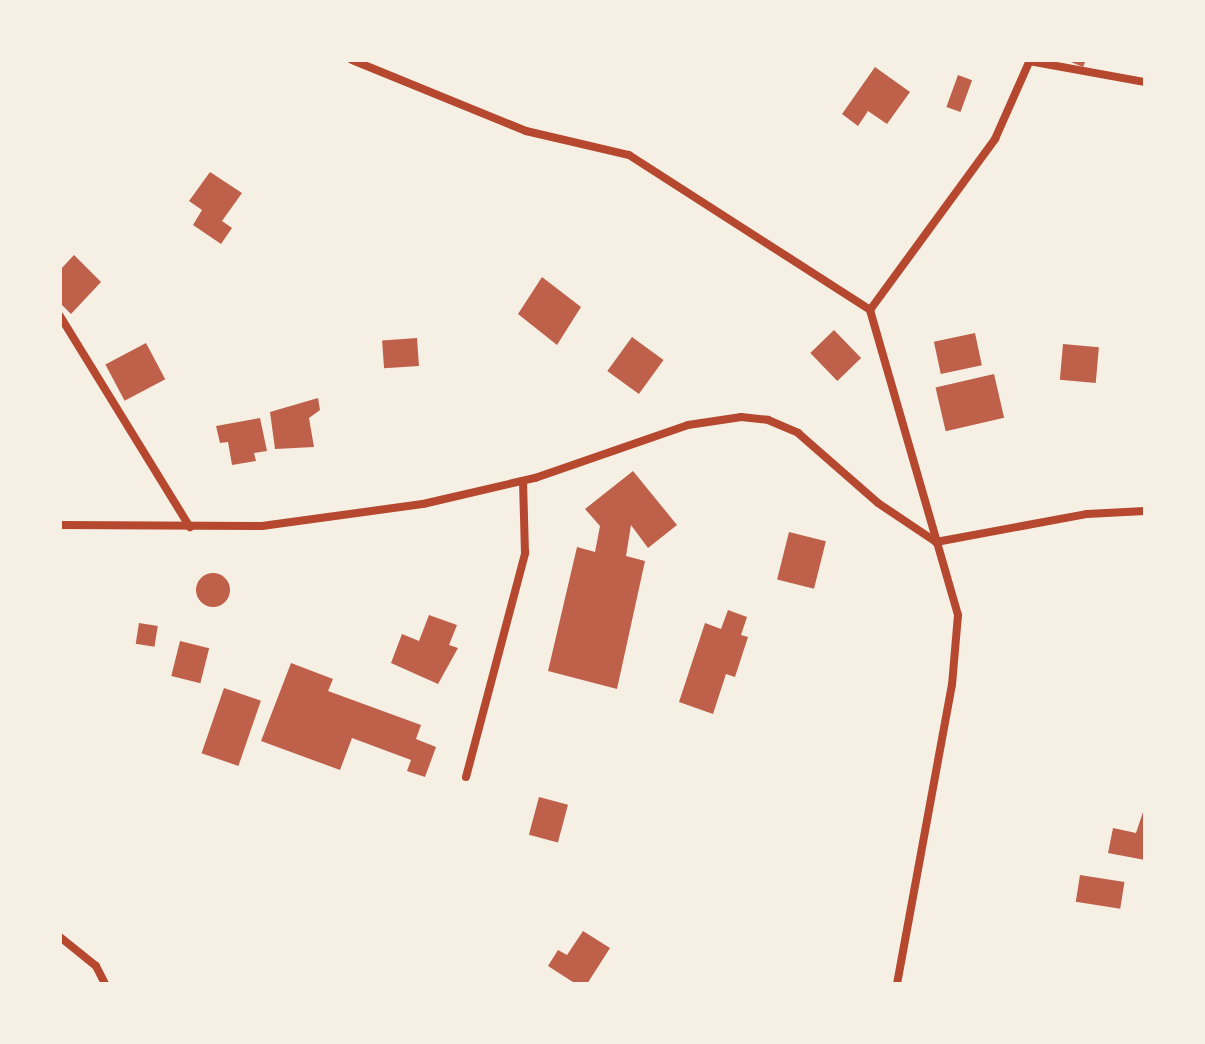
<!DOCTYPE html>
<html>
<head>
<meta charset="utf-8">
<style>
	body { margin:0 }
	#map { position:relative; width:1205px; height:1044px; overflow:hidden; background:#f6efe4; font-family:"Noto Sans",sans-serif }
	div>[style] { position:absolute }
	.building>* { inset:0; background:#bf614a; transform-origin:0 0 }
	.round { border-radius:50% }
	.minor>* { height:8px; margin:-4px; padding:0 4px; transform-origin:4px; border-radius:4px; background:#b5482f }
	span { translate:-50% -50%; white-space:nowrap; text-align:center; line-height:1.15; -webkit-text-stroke:8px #f6efe4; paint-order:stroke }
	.frame { position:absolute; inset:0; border:62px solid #f6efe4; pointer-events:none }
</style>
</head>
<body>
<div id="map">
	<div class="building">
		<i style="clip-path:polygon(1066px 60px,1086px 60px,1083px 67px)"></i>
		<i style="clip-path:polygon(875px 67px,910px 92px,887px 124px,868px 111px,858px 126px,842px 114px)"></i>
		<i style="left:958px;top:75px;width:15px;height:34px;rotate:20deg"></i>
		<i style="clip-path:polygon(210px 172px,242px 193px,222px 221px,232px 228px,221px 244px,193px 225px,202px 210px,189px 201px)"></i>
		<i style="clip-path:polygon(74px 255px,101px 282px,71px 314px,60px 303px,60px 270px)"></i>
		<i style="clip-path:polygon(542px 277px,581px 307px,557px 345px,518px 314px)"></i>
		<i style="left:834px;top:330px;width:39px;height:33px;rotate:46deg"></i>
		<i style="left:975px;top:333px;width:33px;height:42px;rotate:78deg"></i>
		<i style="left:632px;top:337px;width:39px;height:42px;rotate:36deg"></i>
		<i style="left:417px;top:338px;width:28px;height:35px;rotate:86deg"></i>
		<i style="left:146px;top:343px;width:41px;height:46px;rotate:62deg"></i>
		<i style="left:1063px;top:344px;width:36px;height:36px;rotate:5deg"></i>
		<i style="left:994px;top:374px;width:45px;height:60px;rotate:77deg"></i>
		<i style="clip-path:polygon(318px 398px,320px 410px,309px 418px,314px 447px,275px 449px,270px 412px)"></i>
		<i style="clip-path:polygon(260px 418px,267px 451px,254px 453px,256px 461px,232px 465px,228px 442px,220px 443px,216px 426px)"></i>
		<i style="clip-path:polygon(633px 471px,677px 525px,648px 548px,631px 525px,626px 556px,645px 561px,617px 689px,548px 671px,577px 547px,595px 552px,600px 526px,585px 509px)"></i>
		<i style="left:789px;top:532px;width:38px;height:49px;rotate:14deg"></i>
		<i class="round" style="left:196px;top:573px;width:34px;height:34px"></i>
		<i style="clip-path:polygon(728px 610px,747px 617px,741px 635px,748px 637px,735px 677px,726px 674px,713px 714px,679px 702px,705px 623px,721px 629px)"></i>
		<i style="clip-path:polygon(429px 615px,457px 625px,449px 645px,458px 648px,438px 684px,391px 663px,402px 634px,419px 641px)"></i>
		<i style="left:139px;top:623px;width:19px;height:21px;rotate:9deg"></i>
		<i style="left:180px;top:641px;width:30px;height:36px;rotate:14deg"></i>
		<i style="clip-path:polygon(291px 663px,333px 679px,328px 691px,421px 725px,416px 739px,436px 747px,425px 777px,407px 771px,411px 760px,352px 738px,340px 770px,261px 741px)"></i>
		<i style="left:224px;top:688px;width:39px;height:69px;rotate:19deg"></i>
		<i style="left:539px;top:797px;width:30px;height:39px;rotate:15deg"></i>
		<i style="clip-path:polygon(1145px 806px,1145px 860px,1108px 853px,1113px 828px,1136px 833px)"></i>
		<i style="left:1080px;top:875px;width:45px;height:27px;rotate:9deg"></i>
		<i style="clip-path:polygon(583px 931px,610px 948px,587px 984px,576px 984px,548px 966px,558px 950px,567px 955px)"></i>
	</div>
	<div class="minor">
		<i style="left:352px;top:60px;width:188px;rotate:22.2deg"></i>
		<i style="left:526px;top:131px;width:106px;rotate:13.1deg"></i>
		<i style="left:629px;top:155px;width:287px;rotate:32.7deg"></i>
		<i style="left:1029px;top:61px;width:118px;rotate:10.3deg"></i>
		<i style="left:60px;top:316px;width:248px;rotate:58.4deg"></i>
		<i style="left:60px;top:525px;width:202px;rotate:0.3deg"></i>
		<i style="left:262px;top:526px;width:162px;rotate:-7.8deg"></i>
		<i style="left:423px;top:504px;width:115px;rotate:-13.1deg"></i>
		<i style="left:535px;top:478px;width:162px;rotate:-19.1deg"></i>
		<i style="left:688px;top:425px;width:54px;rotate:-8.6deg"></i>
		<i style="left:741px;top:417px;width:27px;rotate:6deg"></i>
		<i style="left:768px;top:420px;width:33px;rotate:23deg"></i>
		<i style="left:798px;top:433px;width:106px;rotate:41.2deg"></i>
		<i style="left:878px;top:503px;width:70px;rotate:33.9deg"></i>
		<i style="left:936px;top:542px;width:154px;rotate:-10.5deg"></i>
		<i style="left:1087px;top:514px;width:58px;rotate:-3deg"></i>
		<i style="left:466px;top:777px;width:232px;rotate:-75.2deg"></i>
		<i style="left:525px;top:553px;width:72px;rotate:-91.6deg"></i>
		<i style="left:60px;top:937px;width:46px;rotate:38.9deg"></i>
		<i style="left:96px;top:966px;width:20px;rotate:63deg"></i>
		<i style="left:897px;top:984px;width:304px;rotate:-79.6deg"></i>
		<i style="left:952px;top:685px;width:70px;rotate:-85.1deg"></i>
		<i style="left:958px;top:615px;width:317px;rotate:-106.1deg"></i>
		<i style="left:870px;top:310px;width:212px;rotate:-53.8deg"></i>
		<i style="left:995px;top:139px;width:86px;rotate:-66.1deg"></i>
	</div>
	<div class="frame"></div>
</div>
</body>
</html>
